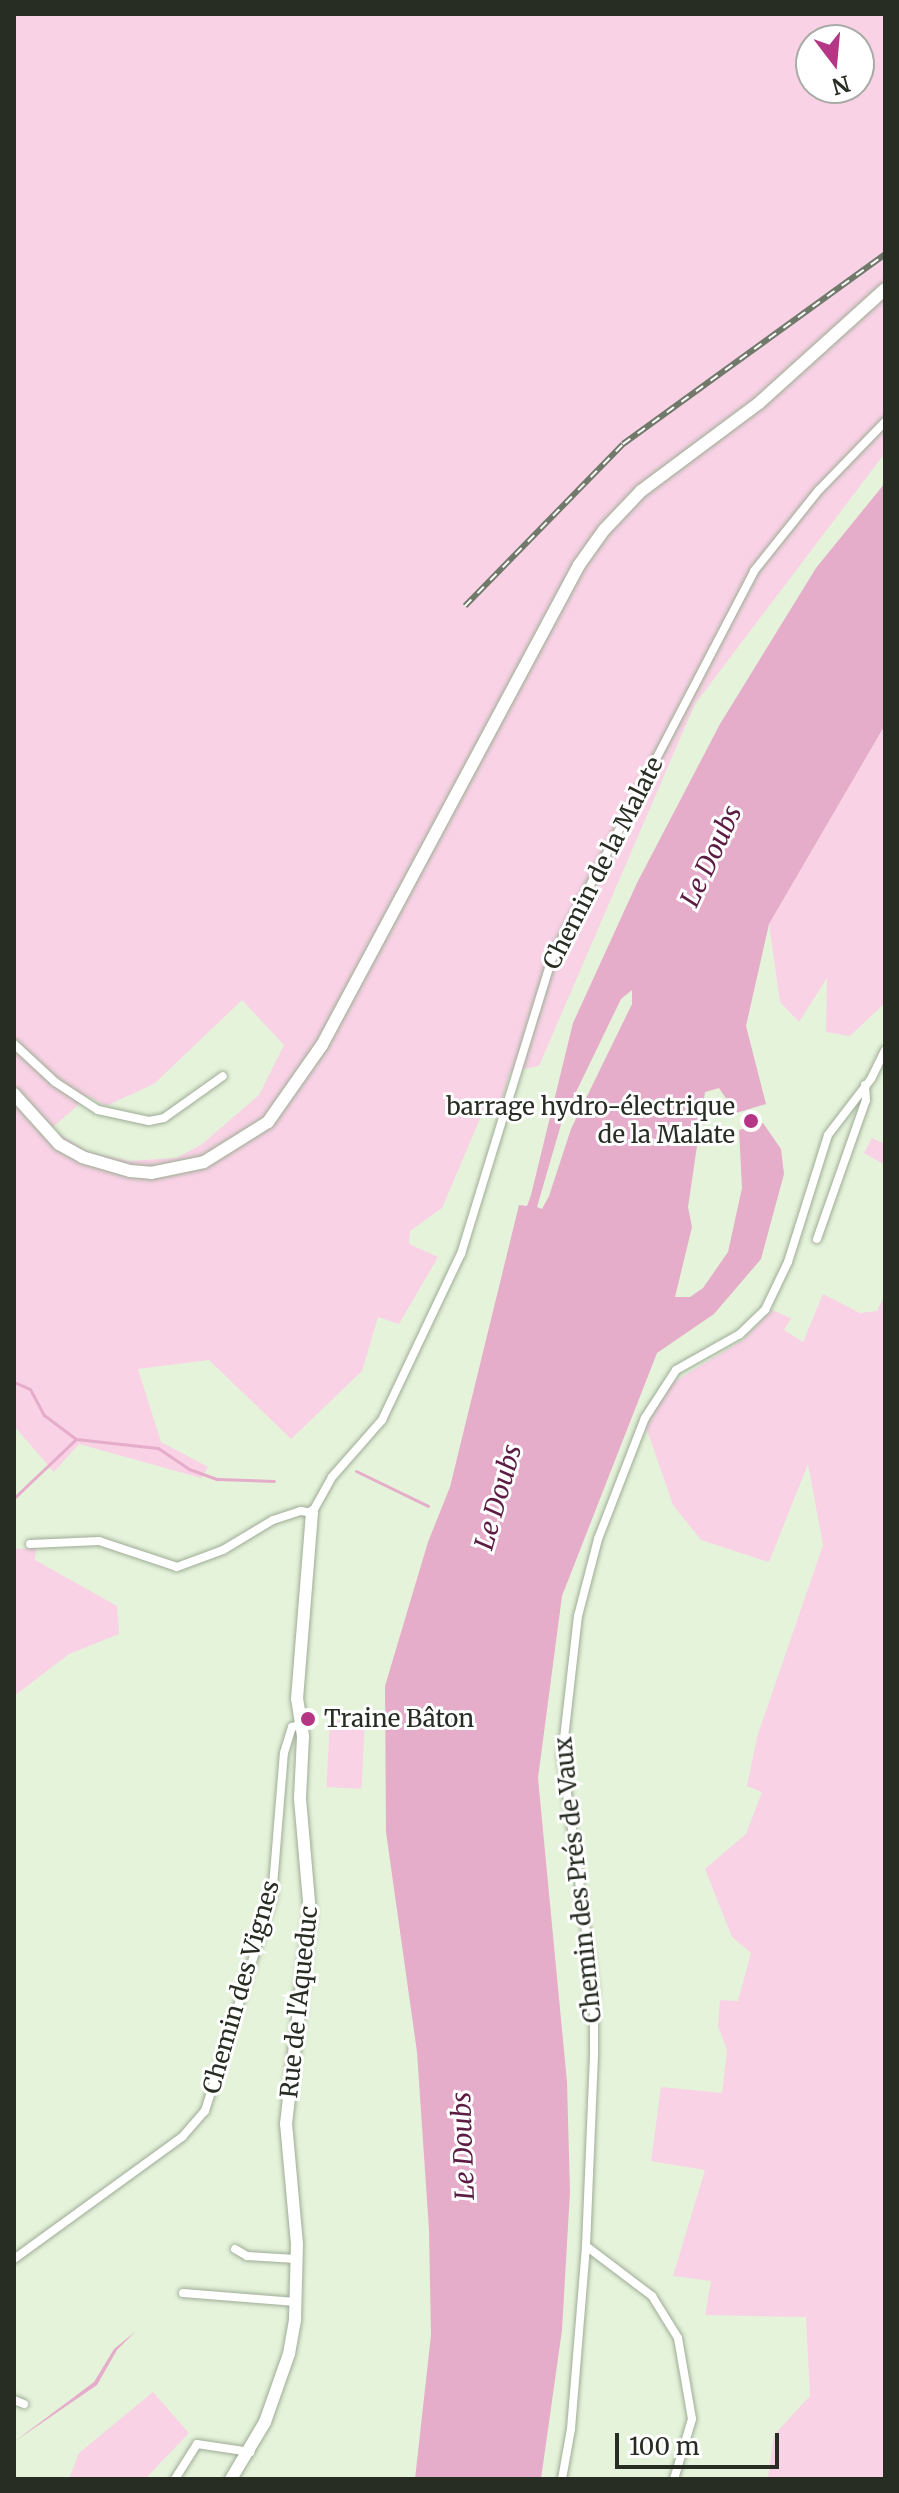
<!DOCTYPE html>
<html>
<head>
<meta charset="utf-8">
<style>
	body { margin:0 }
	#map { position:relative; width:899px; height:2493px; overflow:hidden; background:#e5f3db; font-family:Merriweather,serif }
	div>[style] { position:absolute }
	.green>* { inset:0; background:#f9d2e6; transform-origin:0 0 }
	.water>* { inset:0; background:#e5adca }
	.stream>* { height:3px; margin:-1.5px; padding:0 1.5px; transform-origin:1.5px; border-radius:1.5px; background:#e5adca }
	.roads { filter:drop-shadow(0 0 2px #9fac96) drop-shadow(0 0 2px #9fac96) }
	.street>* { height:8px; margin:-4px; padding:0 4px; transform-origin:4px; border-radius:4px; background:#fff }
	.secondary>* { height:12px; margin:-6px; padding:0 6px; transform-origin:6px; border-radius:6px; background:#fff }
	.rail>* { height:6px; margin-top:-3px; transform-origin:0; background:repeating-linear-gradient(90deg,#fff 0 9px,#70796a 0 18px); box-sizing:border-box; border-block:2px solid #70796a }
	.dots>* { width:22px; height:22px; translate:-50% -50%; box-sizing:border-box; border:4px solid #fff; border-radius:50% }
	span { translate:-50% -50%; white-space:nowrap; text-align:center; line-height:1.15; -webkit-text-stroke:6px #fff; paint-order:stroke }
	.street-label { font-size:24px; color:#282d24 }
	.poi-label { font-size:24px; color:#282d24 }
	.right { translate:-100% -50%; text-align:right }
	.left { translate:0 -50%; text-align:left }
	.water-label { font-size:26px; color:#5c1c43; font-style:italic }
	.frame { position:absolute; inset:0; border:16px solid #282d24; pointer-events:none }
	.north { position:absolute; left:795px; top:24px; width:80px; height:80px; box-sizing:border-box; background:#fff; border:2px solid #a9aba7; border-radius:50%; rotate:164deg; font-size:22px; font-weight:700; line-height:32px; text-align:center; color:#282d24 }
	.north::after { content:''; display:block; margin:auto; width:28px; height:36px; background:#b43685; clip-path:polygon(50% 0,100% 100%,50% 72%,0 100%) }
	.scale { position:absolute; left:615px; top:2433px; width:164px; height:36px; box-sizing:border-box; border:4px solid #282d24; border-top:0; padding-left:10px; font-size:24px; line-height:28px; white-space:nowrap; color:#282d24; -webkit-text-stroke:6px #fff; paint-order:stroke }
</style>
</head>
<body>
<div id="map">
	<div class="green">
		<i style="clip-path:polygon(evenodd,14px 14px,885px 14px,885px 453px,695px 704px,539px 1066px,510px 1072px,500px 1108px,485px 1107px,442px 1208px,410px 1231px,409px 1244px,438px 1257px,399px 1324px,378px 1317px,362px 1371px,291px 1439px,209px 1360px,138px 1369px,161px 1442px,208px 1467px,201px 1478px,79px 1444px,54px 1472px,14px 1426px,14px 14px,811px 40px,859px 40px,859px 88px,811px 88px,811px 40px,14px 14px,242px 1000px,284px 1045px,259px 1095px,201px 1145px,176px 1158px,129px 1161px,89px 1152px,51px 1129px,88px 1096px,106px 1106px,154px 1084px,242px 1000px)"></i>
		<i style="clip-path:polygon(885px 725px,885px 1003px,850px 1036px,826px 1032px,827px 978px,799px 1022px,780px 1002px,769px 924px)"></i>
		<i style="clip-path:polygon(872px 1138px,885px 1144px,885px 1165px,864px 1153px)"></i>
		<i style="clip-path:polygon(823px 1294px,860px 1313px,877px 1311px,885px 1295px,885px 2479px,768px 2479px,774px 2435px,810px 2396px,806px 2317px,705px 2315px,711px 2281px,673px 2276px,705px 2170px,651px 2161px,661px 2087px,722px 2093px,727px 2050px,718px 2026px,720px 2000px,738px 2001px,751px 1953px,732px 1937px,705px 1869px,746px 1834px,762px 1792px,747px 1786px,757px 1737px,823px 1545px,808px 1464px,769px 1562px,701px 1540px,673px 1505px,646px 1427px,670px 1384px,743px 1340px,772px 1310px,791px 1318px,784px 1330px,803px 1342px)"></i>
		<i style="clip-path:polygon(36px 1548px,35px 1560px,117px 1606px,119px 1634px,69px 1654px,14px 1696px,14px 1549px)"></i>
		<i style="left:330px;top:1720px;width:35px;height:67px;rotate:3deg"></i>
		<i style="clip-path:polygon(153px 2392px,189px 2433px,145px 2479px,69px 2479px,79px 2453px)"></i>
	</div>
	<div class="water">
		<i style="clip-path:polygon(evenodd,885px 483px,885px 725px,769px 924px,746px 1026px,766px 1104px,736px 1113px,719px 1088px,705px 1092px,688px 1207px,692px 1227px,675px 1297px,690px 1297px,703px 1288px,728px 1252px,742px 1188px,739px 1130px,763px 1123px,781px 1149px,784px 1174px,761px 1259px,714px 1314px,657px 1353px,562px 1596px,538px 1778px,567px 2082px,570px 2192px,562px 2330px,541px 2479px,415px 2479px,431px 2335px,429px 2230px,417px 2052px,386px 1832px,385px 1686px,428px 1542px,450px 1487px,519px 1205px,527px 1206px,531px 1195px,573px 1023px,637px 883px,720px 724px,816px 568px,885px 483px,632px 990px,632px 1004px,571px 1129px,549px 1196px,542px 1209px,537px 1207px,562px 1121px,621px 999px,632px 990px)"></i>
		<i style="clip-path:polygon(136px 2331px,117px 2350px,97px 2385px,14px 2442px,94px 2382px,114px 2349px)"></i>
	</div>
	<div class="stream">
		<i style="left:14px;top:1382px;width:17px;rotate:24deg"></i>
		<i style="left:30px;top:1389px;width:30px;rotate:62deg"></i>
		<i style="left:44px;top:1415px;width:40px;rotate:37deg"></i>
		<i style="left:76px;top:1439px;width:82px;rotate:6.3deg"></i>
		<i style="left:158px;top:1448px;width:37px;rotate:34deg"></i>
		<i style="left:189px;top:1469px;width:30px;rotate:20deg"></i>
		<i style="left:217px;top:1479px;width:57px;rotate:2deg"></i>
		<i style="left:356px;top:1471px;width:80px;rotate:25.9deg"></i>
		<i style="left:14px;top:1498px;width:84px;rotate:-43.6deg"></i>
	</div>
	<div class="roads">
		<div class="street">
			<i style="left:14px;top:1044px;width:56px;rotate:42.8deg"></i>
			<i style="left:55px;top:1082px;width:51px;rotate:33.1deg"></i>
			<i style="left:98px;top:1110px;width:52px;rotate:12.2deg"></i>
			<i style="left:149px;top:1121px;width:15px;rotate:-11deg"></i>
			<i style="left:164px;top:1118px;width:72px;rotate:-35.4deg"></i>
			<i style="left:817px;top:1239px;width:147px;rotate:-70.6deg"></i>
			<i style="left:866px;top:1100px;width:15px;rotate:-94deg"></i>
			<i style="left:30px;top:1544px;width:69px;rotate:-2.5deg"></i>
			<i style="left:99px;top:1541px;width:82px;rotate:18.4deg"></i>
			<i style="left:177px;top:1567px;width:49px;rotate:-20.3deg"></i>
			<i style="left:223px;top:1550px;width:58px;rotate:-31deg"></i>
			<i style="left:273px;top:1520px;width:29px;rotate:-18deg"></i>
			<i style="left:301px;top:1511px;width:11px;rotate:10deg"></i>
			<i style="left:312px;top:1513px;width:41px;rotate:-60.9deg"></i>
			<i style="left:332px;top:1477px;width:76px;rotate:-48.7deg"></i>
			<i style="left:382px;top:1420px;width:184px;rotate:-64.6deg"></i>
			<i style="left:461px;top:1254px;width:310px;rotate:-72.9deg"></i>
			<i style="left:552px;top:958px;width:437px;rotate:-62.4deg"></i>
			<i style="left:754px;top:571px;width:104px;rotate:-51.3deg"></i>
			<i style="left:819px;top:490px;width:95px;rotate:-45.9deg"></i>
			<i style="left:586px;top:2246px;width:83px;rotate:37.1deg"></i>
			<i style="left:652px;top:2296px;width:49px;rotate:58.2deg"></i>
			<i style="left:678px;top:2338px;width:82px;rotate:80.2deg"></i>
			<i style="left:692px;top:2419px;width:63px;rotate:106.7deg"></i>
			<i style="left:235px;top:2249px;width:14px;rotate:30deg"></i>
			<i style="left:247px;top:2256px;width:49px;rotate:3.5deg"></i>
			<i style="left:14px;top:2259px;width:209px;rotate:-36deg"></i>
			<i style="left:183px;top:2136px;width:33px;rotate:-49deg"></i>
			<i style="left:205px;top:2111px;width:223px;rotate:-72.5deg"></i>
			<i style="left:272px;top:1898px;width:145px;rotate:-85.3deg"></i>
			<i style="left:284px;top:1753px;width:27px;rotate:-73deg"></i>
			<i style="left:292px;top:1727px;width:9px;rotate:-13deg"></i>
			<i style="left:183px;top:2293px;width:113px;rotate:4.6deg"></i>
			<i style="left:14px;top:2400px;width:11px;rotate:22deg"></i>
			<i style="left:175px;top:2479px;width:41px;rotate:-57.8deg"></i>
			<i style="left:197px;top:2444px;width:54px;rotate:8.6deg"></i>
			<i style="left:562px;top:2479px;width:51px;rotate:-79.8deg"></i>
			<i style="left:571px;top:2429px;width:184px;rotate:-85.3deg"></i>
			<i style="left:586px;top:2246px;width:190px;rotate:-87.6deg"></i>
			<i style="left:594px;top:2056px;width:66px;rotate:-90deg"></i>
			<i style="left:594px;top:1990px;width:236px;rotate:-97.8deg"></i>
			<i style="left:562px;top:1756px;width:141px;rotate:-83.5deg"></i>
			<i style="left:578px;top:1616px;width:80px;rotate:-75.4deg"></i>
			<i style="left:598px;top:1539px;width:130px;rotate:-68.8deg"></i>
			<i style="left:645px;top:1418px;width:57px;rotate:-57.1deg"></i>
			<i style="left:676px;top:1370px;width:73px;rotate:-29.4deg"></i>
			<i style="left:740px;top:1334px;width:35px;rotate:-44deg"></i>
			<i style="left:765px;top:1310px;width:53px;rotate:-64.4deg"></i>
			<i style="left:788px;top:1262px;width:133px;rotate:-72.5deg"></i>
			<i style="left:828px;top:1135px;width:71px;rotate:-52.5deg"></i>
			<i style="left:871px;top:1079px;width:32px;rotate:-64deg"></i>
		</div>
		<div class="secondary">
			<i style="left:14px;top:1094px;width:67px;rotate:48deg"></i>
			<i style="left:59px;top:1144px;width:26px;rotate:29deg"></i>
			<i style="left:82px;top:1157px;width:50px;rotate:16.3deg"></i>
			<i style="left:130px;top:1171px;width:21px;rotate:5deg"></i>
			<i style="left:151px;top:1173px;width:54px;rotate:-11.7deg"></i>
			<i style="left:204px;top:1162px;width:75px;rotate:-32deg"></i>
			<i style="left:268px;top:1122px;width:94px;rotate:-55deg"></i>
			<i style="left:322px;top:1045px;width:544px;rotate:-61.83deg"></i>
			<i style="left:579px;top:565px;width:43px;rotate:-54.5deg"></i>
			<i style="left:604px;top:530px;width:54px;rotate:-46.5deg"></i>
			<i style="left:641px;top:491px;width:147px;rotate:-36.7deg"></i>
			<i style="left:759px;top:403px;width:170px;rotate:-42.1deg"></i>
			<i style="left:231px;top:2479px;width:66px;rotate:-59.2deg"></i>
			<i style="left:265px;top:2422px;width:72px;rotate:-70.6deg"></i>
			<i style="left:289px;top:2354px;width:36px;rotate:-80deg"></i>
			<i style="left:295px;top:2319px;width:75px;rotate:-88.5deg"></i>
			<i style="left:297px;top:2244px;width:121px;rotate:-95.2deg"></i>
			<i style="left:286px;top:2124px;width:212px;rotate:-83.5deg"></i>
			<i style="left:310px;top:1913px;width:115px;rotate:-95deg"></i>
			<i style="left:300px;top:1798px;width:62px;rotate:-87.2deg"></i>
			<i style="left:303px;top:1736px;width:37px;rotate:-99deg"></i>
			<i style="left:297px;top:1699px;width:187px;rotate:-85.4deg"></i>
		</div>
	</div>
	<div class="rail">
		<i style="left:465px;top:606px;width:226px;rotate:-45.7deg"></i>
		<i style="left:623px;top:444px;width:324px;rotate:-35.9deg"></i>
	</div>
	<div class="dots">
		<i style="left:751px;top:1121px;background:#b43685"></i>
		<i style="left:308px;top:1719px;background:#b43685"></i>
	</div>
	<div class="street-label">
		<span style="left:603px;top:863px;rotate:-63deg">Chemin de la Malate</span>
		<span style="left:578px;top:1880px;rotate:-96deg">Chemin des Prés de Vaux</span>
		<span style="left:241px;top:1987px;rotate:-74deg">Chemin des Vignes</span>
		<span style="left:299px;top:2002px;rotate:-84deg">Rue de l'Aqueduc</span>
	</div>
	<div class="poi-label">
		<span class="right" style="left:735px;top:1121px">barrage hydro-électrique<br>de la Malate</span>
		<span class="left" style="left:324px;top:1719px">Traine Bâton</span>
	</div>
	<div class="water-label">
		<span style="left:711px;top:856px;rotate:-65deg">Le Doubs</span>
		<span style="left:498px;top:1497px;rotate:-74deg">Le Doubs</span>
		<span style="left:463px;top:2146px;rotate:-92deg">Le Doubs</span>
	</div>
	<div class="frame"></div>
	<div class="north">N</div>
	<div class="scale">100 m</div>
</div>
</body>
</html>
